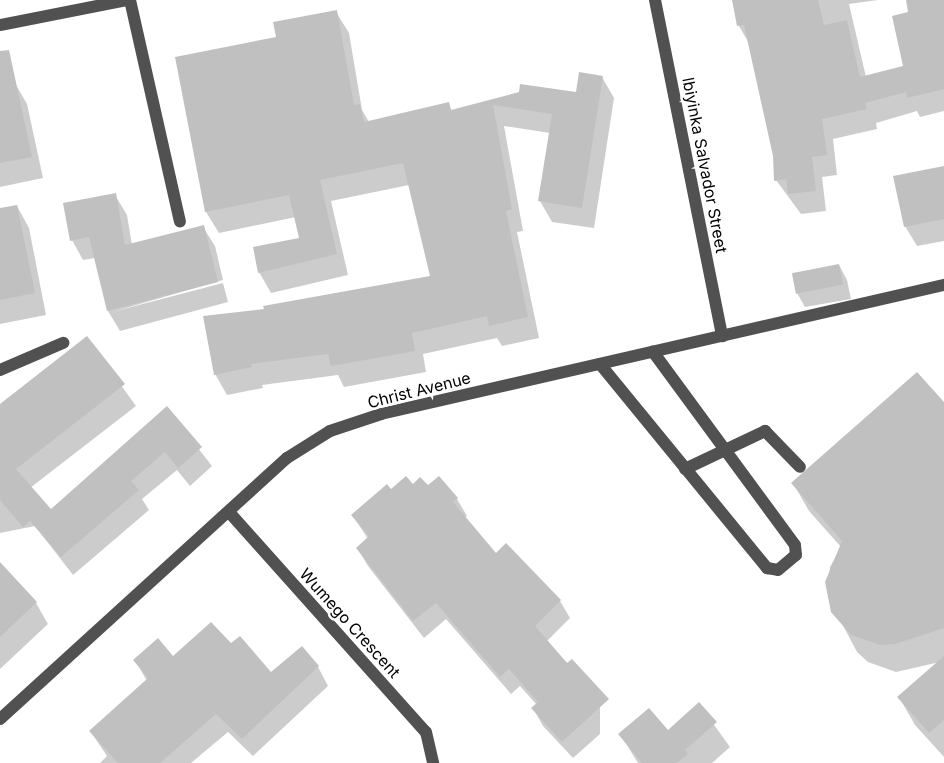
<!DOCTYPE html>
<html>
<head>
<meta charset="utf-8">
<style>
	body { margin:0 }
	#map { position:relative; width:944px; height:763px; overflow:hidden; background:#fff; font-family:Inter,sans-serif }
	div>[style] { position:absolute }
	.shadow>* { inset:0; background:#0003 }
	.building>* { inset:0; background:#c0c0c0; transform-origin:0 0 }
	.lane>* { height:12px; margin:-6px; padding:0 6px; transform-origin:6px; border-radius:6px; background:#515151 }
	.street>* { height:12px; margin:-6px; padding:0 6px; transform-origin:6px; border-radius:6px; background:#515151 }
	span { translate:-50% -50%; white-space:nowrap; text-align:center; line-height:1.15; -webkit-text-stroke:5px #fff; paint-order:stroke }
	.street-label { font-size:16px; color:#000 }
</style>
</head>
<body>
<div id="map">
	<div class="shadow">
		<i style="clip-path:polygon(741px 0,878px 0,849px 4px,866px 77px,904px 67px,910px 14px,919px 0,944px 0,944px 111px,920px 117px,917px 111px,876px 123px,877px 129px,833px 139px,837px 175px,822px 177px,826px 211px,801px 214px,776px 180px,775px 156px,750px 45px,739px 26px)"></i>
		<i style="clip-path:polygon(336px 12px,349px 33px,362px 110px,369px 122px,448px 104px,452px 111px,520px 94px,577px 94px,602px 77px,614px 98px,594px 228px,552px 222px,540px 201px,550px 133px,504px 126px,523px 231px,517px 232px,539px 338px,502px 346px,497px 338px,423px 354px,426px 372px,344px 387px,338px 375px,262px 385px,263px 388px,227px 395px,215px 374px,266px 310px,431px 277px,409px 185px,331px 201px,348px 275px,271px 293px,259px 272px,301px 240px,296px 217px,219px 233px,206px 212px,277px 39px)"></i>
		<i style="clip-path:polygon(15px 83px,27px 104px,43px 178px,0 187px,0 87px)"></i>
		<i style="clip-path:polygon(944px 168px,944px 241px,917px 246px,905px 226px)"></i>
		<i style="clip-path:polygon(115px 195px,127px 215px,132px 245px,203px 227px,215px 246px,223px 280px,112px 312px,223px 283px,228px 302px,120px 331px,108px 311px,95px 258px,83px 260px,72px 240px)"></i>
		<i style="clip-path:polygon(17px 206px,29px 228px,46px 315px,0 324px,0 210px)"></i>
		<i style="clip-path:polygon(839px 265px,847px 280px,851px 299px,805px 307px,797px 293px,794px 273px)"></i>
		<i style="clip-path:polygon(87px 338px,136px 406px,30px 488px,51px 511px,167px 408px,212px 466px,190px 486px,177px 470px,142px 499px,149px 510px,73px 575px,35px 526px,0 533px,0 406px)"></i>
		<i style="clip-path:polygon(944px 404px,944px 757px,915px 725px,899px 697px,940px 662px,896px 672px,868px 662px,857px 652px,828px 597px,830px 567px,841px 547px,809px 511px,793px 483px)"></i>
		<i style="clip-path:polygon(413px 486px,457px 499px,467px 516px,464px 518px,496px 555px,506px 545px,560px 601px,570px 618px,547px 641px,600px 699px,600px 734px,573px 758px,543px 726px,533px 708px,537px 705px,520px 686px,511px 694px,446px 619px,424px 638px,368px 566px,358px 549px,368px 539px,353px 516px,391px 492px)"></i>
		<i style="clip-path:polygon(0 564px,36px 603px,48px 624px,0 669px)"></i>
		<i style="clip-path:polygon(231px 646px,271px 674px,318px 667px,328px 686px,253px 756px,228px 732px,191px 763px,100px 763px,107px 756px,91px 732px,147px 681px,135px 660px,173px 658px)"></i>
		<i style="clip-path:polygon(699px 704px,730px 747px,712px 763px,638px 763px,620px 734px,667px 732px)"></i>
	</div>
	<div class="building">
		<i style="clip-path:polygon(732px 0,818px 0,824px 25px,847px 20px,860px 77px,903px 66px,892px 16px,908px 12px,906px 0,944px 0,944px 89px,907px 98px,906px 92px,865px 103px,867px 109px,822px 119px,827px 155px,812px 157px,816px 191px,788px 194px,786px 179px,774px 181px,773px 156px,744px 25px,737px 26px)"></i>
		<i style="clip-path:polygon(337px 10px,354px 105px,360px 104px,364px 122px,449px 102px,451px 110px,519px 92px,520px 84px,576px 92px,579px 72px,603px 76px,582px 208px,538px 201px,552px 114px,493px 105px,512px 209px,506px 211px,528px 317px,489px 326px,487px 316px,412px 333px,415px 351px,331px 366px,328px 354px,251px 364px,252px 367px,214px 375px,203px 316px,264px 309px,263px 306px,430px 276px,403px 163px,320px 180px,337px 254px,258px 273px,253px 247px,299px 238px,289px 195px,205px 212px,175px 57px,276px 37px,273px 22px)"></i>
		<i style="clip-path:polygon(9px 50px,32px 157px,0 163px,0 51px)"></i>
		<i style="clip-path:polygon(944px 166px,944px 219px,904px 227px,893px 176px)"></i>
		<i style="clip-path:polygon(116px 193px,125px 245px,204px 225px,218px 282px,107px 311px,89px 237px,70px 241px,63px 203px)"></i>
		<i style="clip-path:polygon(17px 205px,35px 293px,0 300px,0 208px)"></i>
		<i style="left:839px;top:264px;width:21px;height:48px;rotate:79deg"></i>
		<i style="clip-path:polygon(87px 336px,125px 384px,16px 469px,51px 509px,167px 406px,202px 447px,178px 468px,165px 452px,131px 481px,139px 490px,61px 557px,30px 521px,23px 527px,0 500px,0 404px)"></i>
		<i style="clip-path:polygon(917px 372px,944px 402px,944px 628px,895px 644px,880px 645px,851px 635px,831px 612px,825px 582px,842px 541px,791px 483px)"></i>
		<i style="clip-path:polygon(406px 476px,413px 484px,420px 477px,428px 485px,439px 476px,458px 498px,453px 502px,496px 553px,506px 543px,561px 600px,535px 626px,567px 663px,572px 659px,609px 699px,562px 742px,531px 708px,538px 702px,509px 669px,500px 677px,436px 603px,413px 621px,356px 548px,369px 536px,351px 515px,387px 484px,391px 489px)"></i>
		<i style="clip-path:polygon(0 562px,37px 602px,0 637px)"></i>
		<i style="clip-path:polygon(211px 622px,231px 643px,240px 636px,271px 672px,302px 646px,319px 666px,242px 739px,216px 714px,160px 763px,118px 763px,89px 731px,148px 678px,133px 660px,158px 638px,173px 656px)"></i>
		<i style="clip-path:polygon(944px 656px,944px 720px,929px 733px,897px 697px)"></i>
		<i style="clip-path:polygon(699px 702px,717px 722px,685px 750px,688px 754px,677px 763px,642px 763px,618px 734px,649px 708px,668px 730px)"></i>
	</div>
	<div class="lane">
		<i style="left:130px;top:0;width:227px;rotate:77.3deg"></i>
		<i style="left:600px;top:364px;width:264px;rotate:50.7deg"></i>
		<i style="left:767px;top:568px;width:11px;rotate:10deg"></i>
		<i style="left:778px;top:570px;width:23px;rotate:-40deg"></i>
		<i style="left:796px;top:555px;width:10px;rotate:-96deg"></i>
		<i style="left:795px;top:545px;width:240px;rotate:-126.3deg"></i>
		<i style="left:0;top:370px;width:69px;rotate:-23.2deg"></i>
		<i style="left:685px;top:469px;width:89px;rotate:-25.4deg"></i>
		<i style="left:765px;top:431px;width:50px;rotate:45.8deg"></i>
	</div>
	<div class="street">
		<i style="left:655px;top:0;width:343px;rotate:78.7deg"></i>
		<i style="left:0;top:25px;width:129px;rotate:-11.1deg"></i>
		<i style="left:229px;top:512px;width:295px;rotate:48.2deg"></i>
		<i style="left:426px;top:732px;width:32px;rotate:77deg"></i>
		<i style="left:0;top:719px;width:388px;rotate:-42.3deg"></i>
		<i style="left:287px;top:458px;width:51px;rotate:-32.1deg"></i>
		<i style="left:330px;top:431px;width:54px;rotate:-18.4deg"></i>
		<i style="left:381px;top:414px;width:578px;rotate:-12.91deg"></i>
	</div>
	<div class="street-label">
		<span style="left:705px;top:165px;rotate:79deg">Ibiyinka Salvador Street</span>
		<span style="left:419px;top:390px;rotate:-14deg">Christ Avenue</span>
		<span style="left:350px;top:623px;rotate:48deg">Wumego Crescent</span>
	</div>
</div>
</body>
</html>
